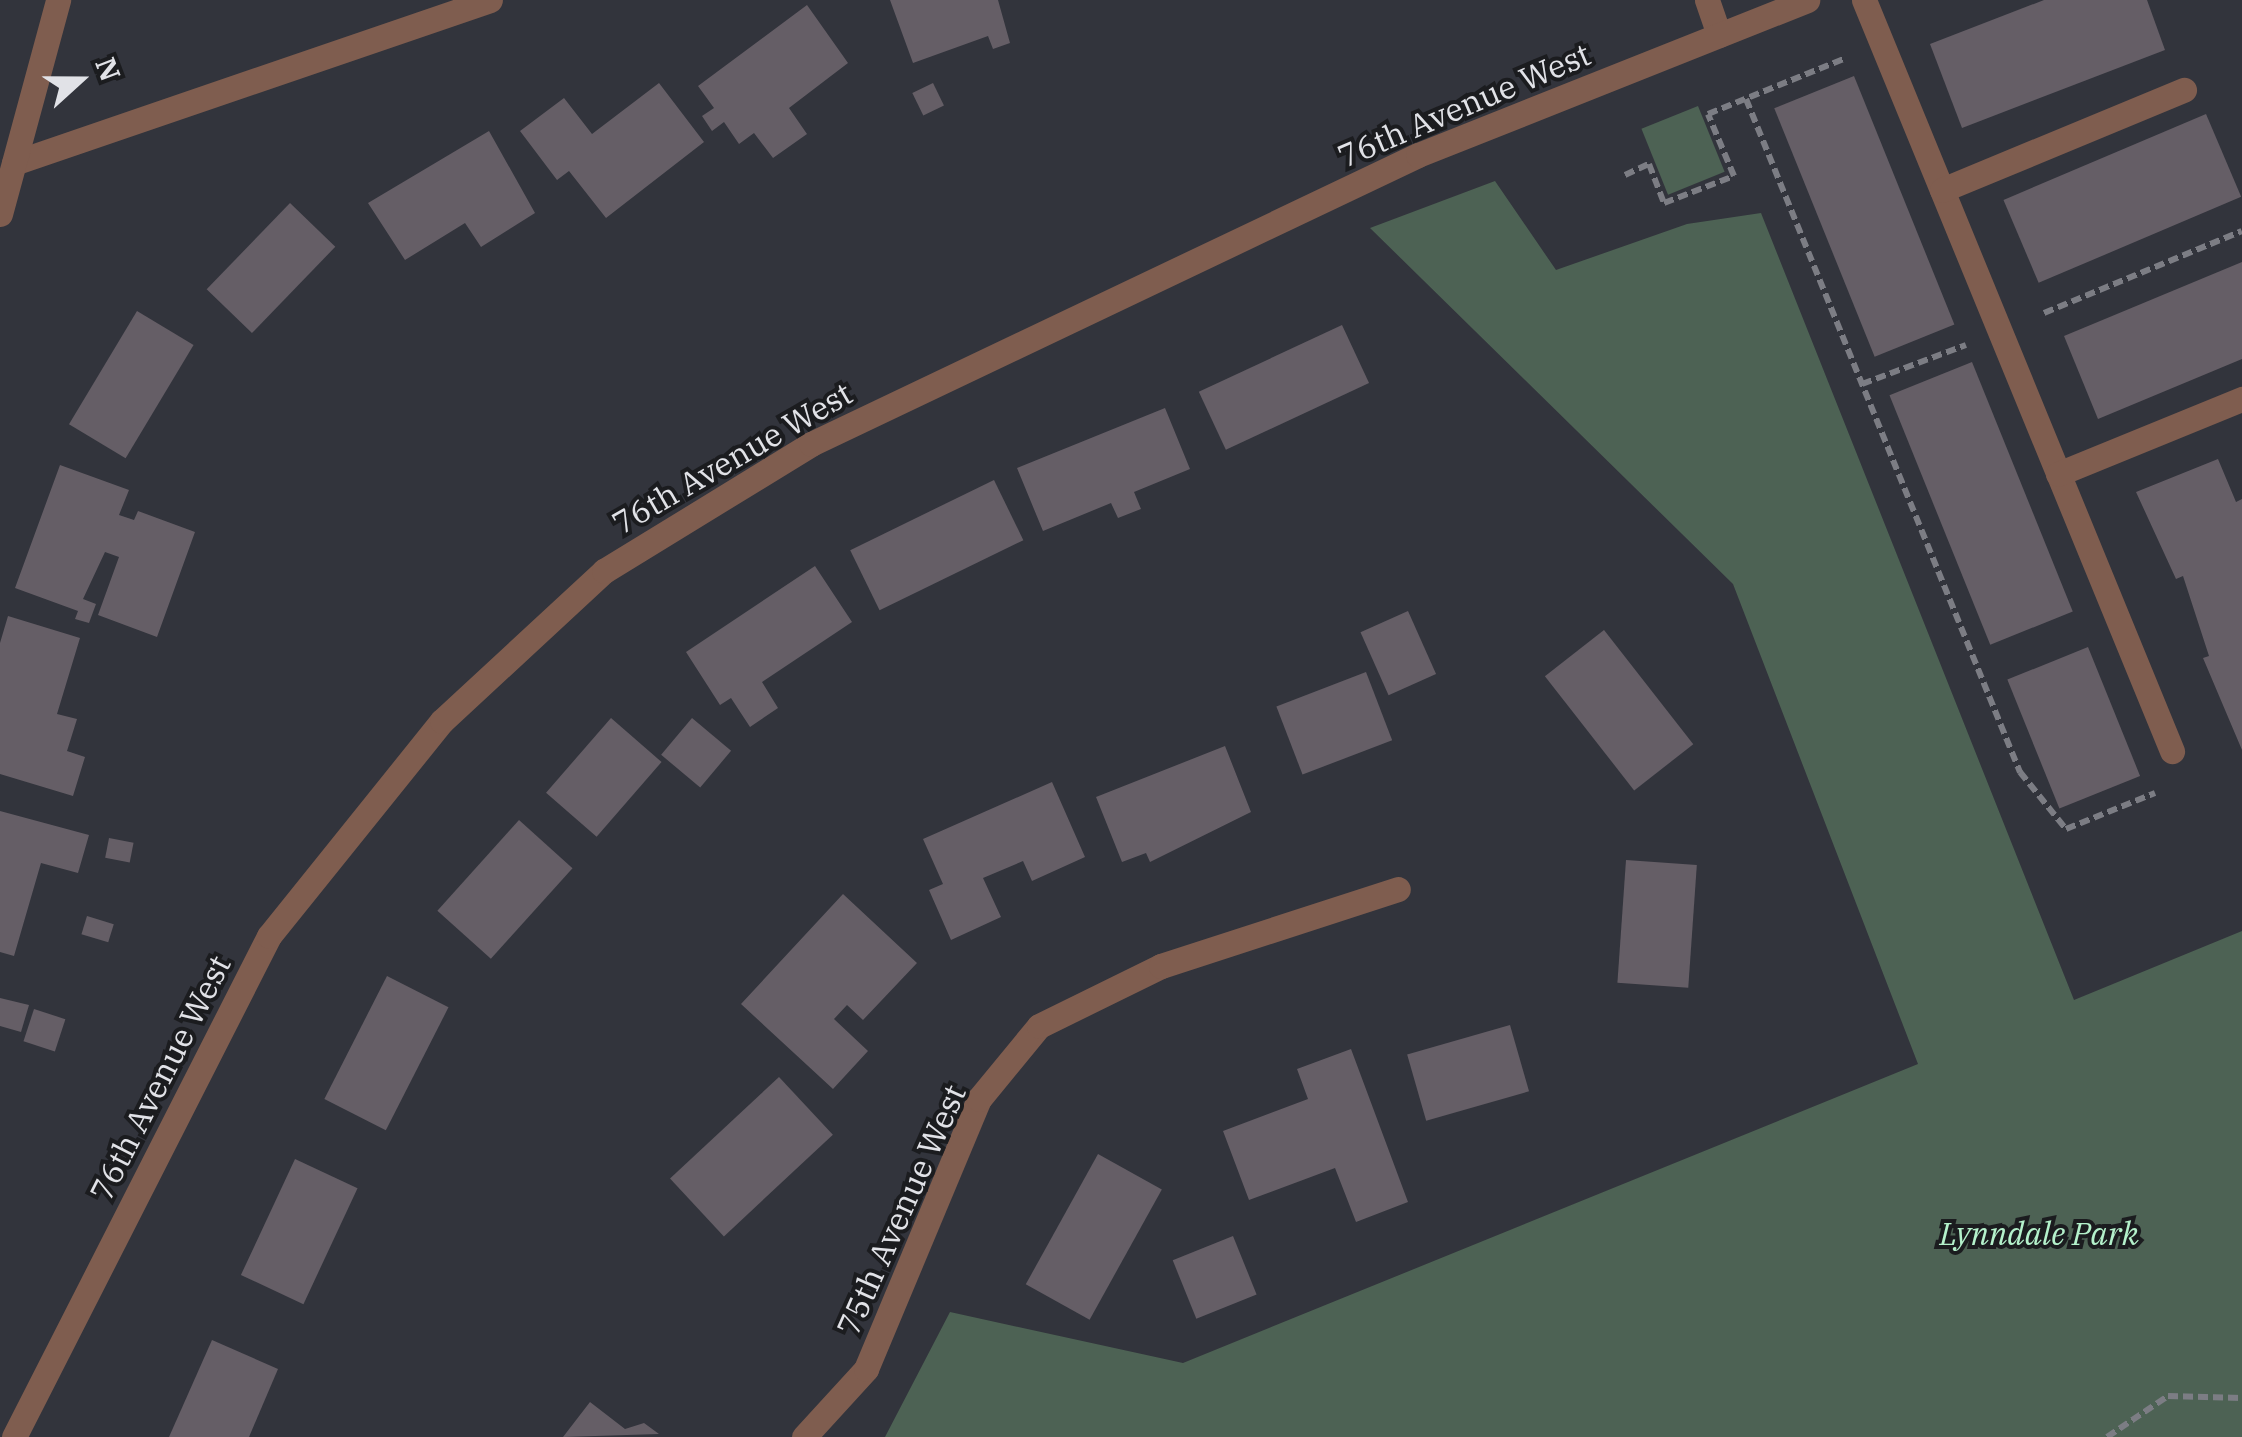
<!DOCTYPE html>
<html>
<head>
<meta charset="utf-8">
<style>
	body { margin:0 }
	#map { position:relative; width:2242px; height:1437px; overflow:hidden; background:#32343c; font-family:"IBM Plex Serif",serif }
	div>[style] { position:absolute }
	.green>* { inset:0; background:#4d6254; transform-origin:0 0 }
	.building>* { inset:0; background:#655e66; transform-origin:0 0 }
	.path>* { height:6px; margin-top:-3px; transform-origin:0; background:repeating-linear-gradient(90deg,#7c7d84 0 10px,transparent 0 15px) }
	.minor>* { height:25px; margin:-12.5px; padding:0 12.5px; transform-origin:12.5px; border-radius:12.5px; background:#7f5d4f }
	span { translate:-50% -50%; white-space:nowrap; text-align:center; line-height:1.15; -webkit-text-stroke:8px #1b1c1f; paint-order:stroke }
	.street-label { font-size:32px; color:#e1e2e7 }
	.park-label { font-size:32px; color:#b4f1cb; font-style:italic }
	.north { position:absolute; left:30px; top:30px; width:100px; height:100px; -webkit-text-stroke:8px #1b1c1f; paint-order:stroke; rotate:69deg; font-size:28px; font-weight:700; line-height:40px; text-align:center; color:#e1e2e7 }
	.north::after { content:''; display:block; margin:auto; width:35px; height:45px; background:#e1e2e7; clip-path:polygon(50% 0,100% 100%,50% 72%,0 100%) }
</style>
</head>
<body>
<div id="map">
	<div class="green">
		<i style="left:1698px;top:106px;width:71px;height:61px;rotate:68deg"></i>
		<i style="clip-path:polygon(1495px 181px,1556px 270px,1687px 224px,1761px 213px,2074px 1000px,2242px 931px,2242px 1437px,885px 1437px,950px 1312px,1183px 1363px,1918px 1064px,1733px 584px,1370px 228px)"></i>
	</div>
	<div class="building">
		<i style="clip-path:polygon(890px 0,998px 0,1010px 43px,993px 49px,988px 36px,913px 63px)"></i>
		<i style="clip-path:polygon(2044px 0,2147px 0,2165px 50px,1962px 128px,1930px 44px)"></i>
		<i style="clip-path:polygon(807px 5px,848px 63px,789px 108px,807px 134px,773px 158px,754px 133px,739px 144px,724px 122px,712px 131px,702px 116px,714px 108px,698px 86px)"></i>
		<i style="left:1854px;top:76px;width:268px;height:86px;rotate:68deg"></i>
		<i style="clip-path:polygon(659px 83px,704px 142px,606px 218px,569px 171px,557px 180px,520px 131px,564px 98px,592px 134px)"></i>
		<i style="left:933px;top:83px;width:25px;height:23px;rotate:64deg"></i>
		<i style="left:2206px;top:114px;width:90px;height:220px;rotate:67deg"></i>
		<i style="clip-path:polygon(489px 131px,535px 213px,481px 247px,465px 223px,405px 260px,368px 203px)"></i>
		<i style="left:290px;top:203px;width:63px;height:120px;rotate:44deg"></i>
		<i style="clip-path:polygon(2242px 262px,2242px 359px,2098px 419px,2064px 336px)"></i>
		<i style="left:137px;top:311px;width:66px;height:132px;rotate:31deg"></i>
		<i style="left:1342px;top:325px;width:64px;height:158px;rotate:65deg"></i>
		<i style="left:1972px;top:362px;width:269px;height:89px;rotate:68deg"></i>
		<i style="clip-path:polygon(1165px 408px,1190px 469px,1134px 492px,1141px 509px,1118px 518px,1111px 503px,1043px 531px,1017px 468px)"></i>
		<i style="clip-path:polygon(2218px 459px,2236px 502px,2242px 499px,2242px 750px,2203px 658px,2209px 656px,2183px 576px,2176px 579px,2136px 492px)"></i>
		<i style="clip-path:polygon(60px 465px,129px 490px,119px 515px,134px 520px,138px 511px,195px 532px,157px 637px,98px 615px,119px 557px,105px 552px,83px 599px,96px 604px,89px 623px,75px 619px,78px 611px,15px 588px)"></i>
		<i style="left:994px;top:480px;width:67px;height:160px;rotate:64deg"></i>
		<i style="clip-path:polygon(815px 566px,852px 622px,762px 682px,778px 708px,750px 727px,731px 698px,720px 705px,686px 652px)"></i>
		<i style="left:1408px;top:611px;width:69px;height:52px;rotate:66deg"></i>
		<i style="clip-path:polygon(8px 616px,80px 638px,57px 714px,77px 719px,67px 751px,85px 757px,73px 796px,0 774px,0 643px)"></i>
		<i style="left:1604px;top:630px;width:145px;height:75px;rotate:52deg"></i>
		<i style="left:2088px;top:647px;width:139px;height:87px;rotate:68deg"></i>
		<i style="left:1366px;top:672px;width:73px;height:96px;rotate:69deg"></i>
		<i style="left:611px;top:718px;width:67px;height:99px;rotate:41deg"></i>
		<i style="left:692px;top:718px;width:51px;height:48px;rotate:40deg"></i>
		<i style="clip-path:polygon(1225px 746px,1251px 812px,1150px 862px,1146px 853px,1122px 862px,1096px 797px)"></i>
		<i style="clip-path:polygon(1052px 782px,1085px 857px,1032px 881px,1023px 861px,983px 878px,1001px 917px,951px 940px,929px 890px,943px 884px,923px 839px)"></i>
		<i style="clip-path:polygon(0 811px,89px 835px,78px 873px,41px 863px,14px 956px,0 952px)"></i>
		<i style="left:519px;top:820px;width:72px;height:122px;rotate:42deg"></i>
		<i style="left:109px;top:838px;width:25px;height:20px;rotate:11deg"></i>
		<i style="left:1626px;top:860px;width:71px;height:123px;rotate:4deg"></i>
		<i style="clip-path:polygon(843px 894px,917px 963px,863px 1020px,847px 1005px,834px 1019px,868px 1051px,833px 1089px,741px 1004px)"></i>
		<i style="left:87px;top:916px;width:28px;height:19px;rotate:17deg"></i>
		<i style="left:387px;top:976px;width:69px;height:138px;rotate:27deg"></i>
		<i style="clip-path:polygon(0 998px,29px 1005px,21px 1032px,0 1026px)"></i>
		<i style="left:34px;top:1009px;width:33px;height:34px;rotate:18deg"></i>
		<i style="left:1510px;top:1025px;width:69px;height:107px;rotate:74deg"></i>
		<i style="clip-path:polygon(1351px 1049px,1408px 1202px,1356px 1222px,1335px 1168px,1249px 1200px,1223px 1131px,1308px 1099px,1297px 1069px)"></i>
		<i style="left:779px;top:1077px;width:79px;height:149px;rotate:47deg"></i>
		<i style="left:1098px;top:1154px;width:73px;height:149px;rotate:29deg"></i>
		<i style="left:295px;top:1159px;width:69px;height:128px;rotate:25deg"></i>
		<i style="left:1233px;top:1236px;width:63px;height:65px;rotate:68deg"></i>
		<i style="clip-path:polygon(212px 1340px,278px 1369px,249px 1437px,169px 1437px)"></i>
		<i style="clip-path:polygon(590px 1402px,625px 1429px,644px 1423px,659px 1434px,563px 1437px)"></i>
	</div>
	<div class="path">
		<i style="left:1746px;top:99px;width:727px;rotate:67.85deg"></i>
		<i style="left:2020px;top:772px;width:73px;rotate:51.1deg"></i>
		<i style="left:2066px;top:829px;width:96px;rotate:-22deg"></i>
		<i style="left:1625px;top:175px;width:26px;rotate:-25deg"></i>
		<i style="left:1649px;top:164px;width:42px;rotate:69deg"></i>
		<i style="left:1664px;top:203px;width:75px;rotate:-21.1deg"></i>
		<i style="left:1734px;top:176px;width:67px;rotate:-112.8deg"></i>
		<i style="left:1708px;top:114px;width:149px;rotate:-22.1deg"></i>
		<i style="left:2044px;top:313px;width:214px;rotate:-22.5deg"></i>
		<i style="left:1862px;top:384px;width:111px;rotate:-20.6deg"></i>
		<i style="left:2107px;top:1437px;width:73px;rotate:-33.9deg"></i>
		<i style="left:2168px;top:1396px;width:74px;rotate:1.5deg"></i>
	</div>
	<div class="minor">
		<i style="left:1707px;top:0;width:37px;rotate:71deg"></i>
		<i style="left:1864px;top:0;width:812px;rotate:67.7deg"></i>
		<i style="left:14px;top:163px;width:503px;rotate:-18.9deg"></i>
		<i style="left:1942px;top:190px;width:262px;rotate:-22.5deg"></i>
		<i style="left:0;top:214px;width:222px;rotate:-74.8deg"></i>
		<i style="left:2058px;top:474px;width:199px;rotate:-22.2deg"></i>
		<i style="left:14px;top:1437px;width:562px;rotate:-63.02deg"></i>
		<i style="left:269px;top:936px;width:276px;rotate:-51.2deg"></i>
		<i style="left:442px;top:721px;width:221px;rotate:-42.8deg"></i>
		<i style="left:604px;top:571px;width:243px;rotate:-31.5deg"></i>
		<i style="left:811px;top:444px;width:672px;rotate:-25.46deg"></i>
		<i style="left:1418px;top:155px;width:419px;rotate:-21.7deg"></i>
		<i style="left:804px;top:1437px;width:92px;rotate:-47.6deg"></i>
		<i style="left:866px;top:1369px;width:293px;rotate:-67.3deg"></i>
		<i style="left:979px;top:1099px;width:94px;rotate:-50.6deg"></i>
		<i style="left:1039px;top:1026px;width:136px;rotate:-26.2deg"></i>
		<i style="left:1161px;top:966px;width:249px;rotate:-18deg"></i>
	</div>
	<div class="street-label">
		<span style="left:1464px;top:105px;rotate:-23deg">76th Avenue West</span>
		<span style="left:732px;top:458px;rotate:-30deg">76th Avenue West</span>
		<span style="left:160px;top:1078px;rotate:-63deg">76th Avenue West</span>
		<span style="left:901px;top:1210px;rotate:-66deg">75th Avenue West</span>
	</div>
	<div class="park-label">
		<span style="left:2039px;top:1233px">Lynndale Park</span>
	</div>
	<div class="north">N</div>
</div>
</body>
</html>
